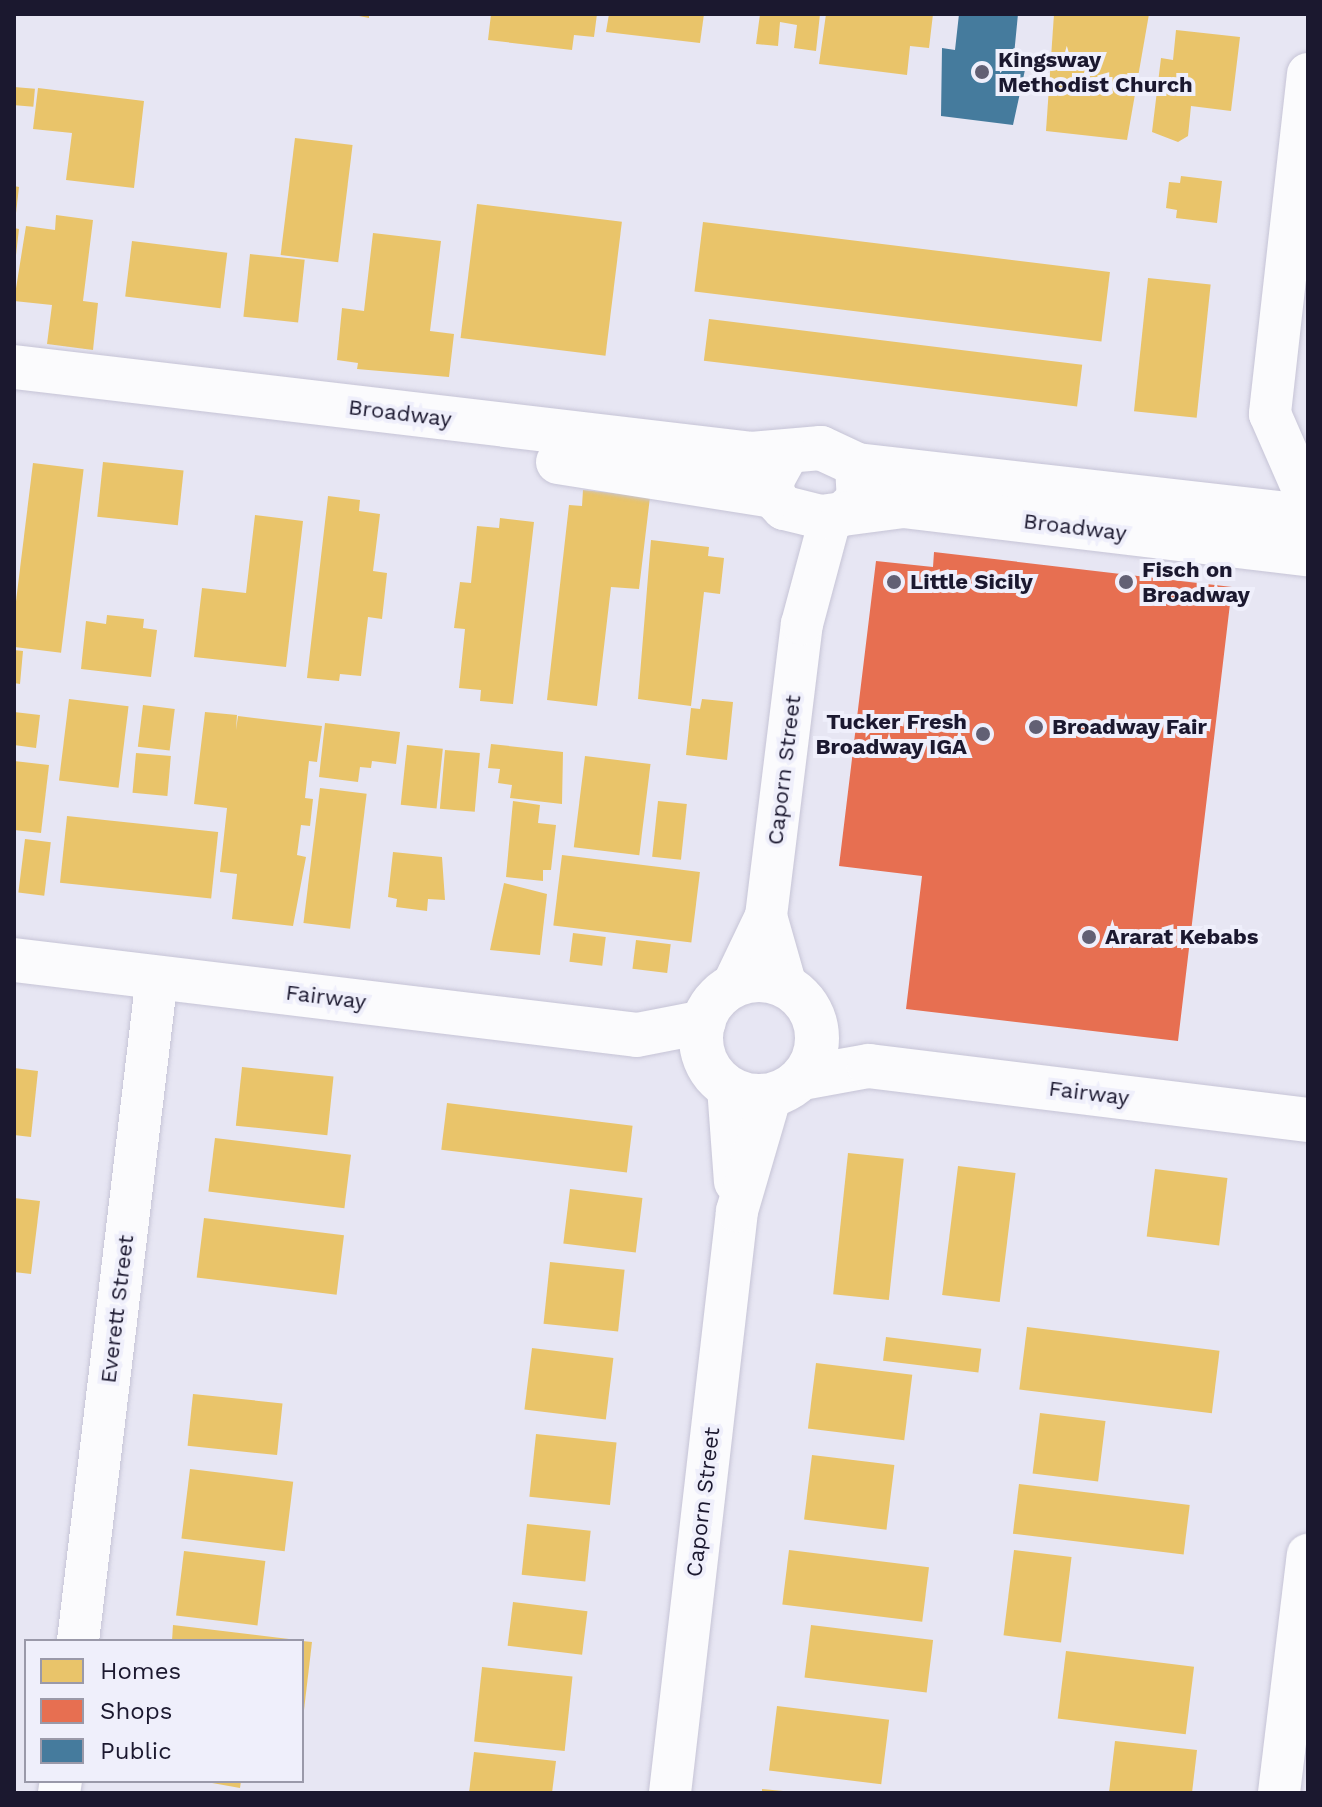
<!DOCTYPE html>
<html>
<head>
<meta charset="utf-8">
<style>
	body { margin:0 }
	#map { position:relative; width:1322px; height:1807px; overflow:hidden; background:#e7e6f3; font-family:"Work Sans",sans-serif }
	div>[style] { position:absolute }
	.homes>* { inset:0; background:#e9c46a; transform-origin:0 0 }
	.shops>* { inset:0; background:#e76f51 }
	.public>* { inset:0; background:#457b9d }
	.roads { filter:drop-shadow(0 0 2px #c6c4d6) drop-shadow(0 0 2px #c6c4d6) }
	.street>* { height:42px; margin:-21px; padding:0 21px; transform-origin:21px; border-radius:21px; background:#fbfbfd }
	.secondary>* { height:44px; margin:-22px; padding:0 22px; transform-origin:22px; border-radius:22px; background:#fbfbfd }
	.secondary>.ring { margin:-22px; padding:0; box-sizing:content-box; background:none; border:44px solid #fbfbfd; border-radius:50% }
	.dots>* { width:22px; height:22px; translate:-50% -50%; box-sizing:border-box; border:4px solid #efeffb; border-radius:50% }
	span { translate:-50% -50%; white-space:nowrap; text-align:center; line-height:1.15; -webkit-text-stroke:8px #efeffb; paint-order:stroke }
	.poi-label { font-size:22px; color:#1b182f; font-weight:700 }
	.left { translate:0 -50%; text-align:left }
	.right { translate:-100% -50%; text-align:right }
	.street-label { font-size:22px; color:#1b182f }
	.frame { position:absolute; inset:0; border:16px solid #1b182f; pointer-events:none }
	.legend { position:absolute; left:24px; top:1639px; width:280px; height:144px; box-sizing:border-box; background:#efeffb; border:2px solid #9a99a9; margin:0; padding:10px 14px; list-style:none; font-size:24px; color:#1b182f }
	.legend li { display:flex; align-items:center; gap:16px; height:40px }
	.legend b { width:40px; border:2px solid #9a99a9 }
</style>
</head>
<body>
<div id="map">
	<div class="homes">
		<i style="clip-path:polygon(349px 14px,369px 14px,369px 18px)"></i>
		<i style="clip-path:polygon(491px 14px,597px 14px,594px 37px,574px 35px,572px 50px,488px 40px)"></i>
		<i style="clip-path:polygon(609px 14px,704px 14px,700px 43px,606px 32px)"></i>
		<i style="clip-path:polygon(760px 14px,820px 14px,816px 51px,794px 48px,797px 25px,780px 22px,778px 46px,756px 44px)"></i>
		<i style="clip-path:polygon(826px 14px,933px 14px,929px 48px,910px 46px,907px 75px,819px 64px)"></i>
		<i style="clip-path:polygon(1054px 14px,1149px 14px,1127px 140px,1046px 131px)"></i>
		<i style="clip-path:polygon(1176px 30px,1240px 37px,1231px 111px,1191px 106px,1188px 136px,1178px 142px,1152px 132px,1161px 58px,1173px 60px)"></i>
		<i style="left:14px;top:87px;width:21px;height:18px;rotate:5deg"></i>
		<i style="clip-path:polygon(38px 88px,144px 101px,134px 188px,66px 180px,72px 133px,33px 129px)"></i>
		<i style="left:295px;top:138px;width:58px;height:118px;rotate:7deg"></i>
		<i style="clip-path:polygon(1181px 176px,1222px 181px,1217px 223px,1176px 218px,1177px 210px,1166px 208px,1169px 182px,1180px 183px)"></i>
		<i style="clip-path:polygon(14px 186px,19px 187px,16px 213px,14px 212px)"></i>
		<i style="left:477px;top:204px;width:146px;height:135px;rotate:7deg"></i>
		<i style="clip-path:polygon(56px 215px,93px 220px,83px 301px,98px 303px,93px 350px,47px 344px,52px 305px,14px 301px,26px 226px,55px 230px)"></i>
		<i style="left:703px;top:222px;width:410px;height:70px;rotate:7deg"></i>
		<i style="clip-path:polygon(14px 228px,19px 229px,16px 255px,14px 255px)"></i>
		<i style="clip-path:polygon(373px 233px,441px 241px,430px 331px,454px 334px,449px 377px,357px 369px,358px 363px,337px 360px,342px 308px,364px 311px)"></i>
		<i style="left:132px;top:241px;width:96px;height:56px;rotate:7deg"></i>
		<i style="left:250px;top:254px;width:55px;height:63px;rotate:6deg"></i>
		<i style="left:1148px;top:278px;width:63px;height:134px;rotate:6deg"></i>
		<i style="left:709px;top:319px;width:376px;height:42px;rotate:7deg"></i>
		<i style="left:103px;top:462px;width:81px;height:55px;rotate:6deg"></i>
		<i style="left:33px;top:463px;width:51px;height:185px;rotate:7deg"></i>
		<i style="clip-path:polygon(583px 490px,650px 497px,639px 589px,611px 587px,597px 706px,547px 700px,569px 505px,582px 506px)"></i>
		<i style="clip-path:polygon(328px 496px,360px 500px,359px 511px,380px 514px,373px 571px,387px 573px,382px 619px,368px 617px,361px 676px,340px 674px,339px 681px,307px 678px)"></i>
		<i style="clip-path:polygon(255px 515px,303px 521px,286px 667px,194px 657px,202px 588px,246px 593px)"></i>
		<i style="clip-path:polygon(500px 518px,534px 522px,513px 704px,480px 701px,481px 690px,459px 688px,465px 629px,454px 628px,460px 582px,471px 583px,477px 526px,499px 528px)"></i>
		<i style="clip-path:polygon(651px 540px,709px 547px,708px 556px,724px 558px,720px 594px,704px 592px,691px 706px,638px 699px)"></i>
		<i style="clip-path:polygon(107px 615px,144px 619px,143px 628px,157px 630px,151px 677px,81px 669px,86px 621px,106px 624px)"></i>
		<i style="clip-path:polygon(14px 650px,23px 651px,20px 684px,14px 683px)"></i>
		<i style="left:69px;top:699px;width:60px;height:82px;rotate:7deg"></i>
		<i style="clip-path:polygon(702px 699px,733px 702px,727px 760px,686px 755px,691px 708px,700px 709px)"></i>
		<i style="left:143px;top:705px;width:32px;height:42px;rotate:7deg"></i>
		<i style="clip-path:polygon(14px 712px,40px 715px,36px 748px,14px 745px)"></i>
		<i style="clip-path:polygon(205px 712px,237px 715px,236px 730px,238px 716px,322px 726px,317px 762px,309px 761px,305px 798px,313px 799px,310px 826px,301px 825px,297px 855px,306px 857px,293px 926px,232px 919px,237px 874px,220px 872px,227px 808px,194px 804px)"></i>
		<i style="clip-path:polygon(325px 723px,400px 732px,396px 764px,372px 761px,371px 768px,360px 767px,358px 782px,319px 777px)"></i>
		<i style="clip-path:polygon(491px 744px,563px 752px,562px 804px,510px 798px,512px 785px,498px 783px,500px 769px,488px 768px)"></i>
		<i style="left:407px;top:745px;width:36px;height:60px;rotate:6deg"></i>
		<i style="left:445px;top:750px;width:35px;height:59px;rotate:5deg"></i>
		<i style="left:136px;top:753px;width:35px;height:40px;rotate:5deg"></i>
		<i style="left:585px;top:756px;width:66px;height:92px;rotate:7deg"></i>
		<i style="clip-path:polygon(14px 761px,49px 765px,41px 833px,14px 830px)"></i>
		<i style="left:320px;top:788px;width:47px;height:136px;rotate:7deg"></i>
		<i style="clip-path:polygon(513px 801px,540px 805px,538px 823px,556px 825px,551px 870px,543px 870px,543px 881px,506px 877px)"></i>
		<i style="left:658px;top:801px;width:29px;height:56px;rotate:6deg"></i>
		<i style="left:67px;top:816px;width:152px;height:67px;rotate:6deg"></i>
		<i style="left:25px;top:839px;width:26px;height:54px;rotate:7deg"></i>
		<i style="clip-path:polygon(393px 852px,442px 857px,445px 900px,428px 899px,427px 911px,396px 907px,397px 899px,388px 897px)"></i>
		<i style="left:562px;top:855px;width:139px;height:71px;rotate:7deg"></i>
		<i style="clip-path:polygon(504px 883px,547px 894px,540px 955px,490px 950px)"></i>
		<i style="left:573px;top:933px;width:33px;height:29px;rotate:7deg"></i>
		<i style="left:636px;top:940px;width:35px;height:29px;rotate:7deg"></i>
		<i style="left:242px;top:1067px;width:92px;height:59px;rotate:6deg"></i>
		<i style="clip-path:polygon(14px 1068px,38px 1071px,31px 1137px,14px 1135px)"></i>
		<i style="left:447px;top:1103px;width:187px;height:47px;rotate:7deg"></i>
		<i style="left:215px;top:1138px;width:137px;height:54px;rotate:7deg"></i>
		<i style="left:848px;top:1153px;width:56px;height:142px;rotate:6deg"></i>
		<i style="left:958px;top:1166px;width:58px;height:130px;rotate:7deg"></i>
		<i style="left:1155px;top:1169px;width:73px;height:68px;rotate:7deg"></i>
		<i style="left:570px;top:1189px;width:73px;height:55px;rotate:7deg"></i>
		<i style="clip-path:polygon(14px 1198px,40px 1201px,31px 1274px,14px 1272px)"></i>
		<i style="left:204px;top:1218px;width:141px;height:60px;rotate:7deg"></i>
		<i style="left:550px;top:1262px;width:75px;height:62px;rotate:6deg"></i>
		<i style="left:1027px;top:1327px;width:194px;height:63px;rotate:7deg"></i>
		<i style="left:886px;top:1337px;width:96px;height:24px;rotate:7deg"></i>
		<i style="left:532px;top:1348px;width:82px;height:62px;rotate:7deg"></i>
		<i style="left:816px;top:1363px;width:97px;height:66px;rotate:7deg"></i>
		<i style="left:193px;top:1394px;width:90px;height:52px;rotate:6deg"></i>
		<i style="left:1040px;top:1413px;width:66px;height:61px;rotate:7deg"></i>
		<i style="left:536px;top:1434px;width:81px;height:63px;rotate:6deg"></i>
		<i style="left:812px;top:1455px;width:83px;height:65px;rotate:7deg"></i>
		<i style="left:190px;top:1469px;width:104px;height:70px;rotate:7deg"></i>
		<i style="left:1019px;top:1484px;width:172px;height:50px;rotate:7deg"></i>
		<i style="left:527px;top:1524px;width:64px;height:51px;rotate:6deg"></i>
		<i style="left:789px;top:1550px;width:141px;height:55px;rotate:7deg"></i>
		<i style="left:1014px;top:1550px;width:58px;height:86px;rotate:7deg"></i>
		<i style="left:184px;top:1551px;width:82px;height:65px;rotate:7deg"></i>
		<i style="left:513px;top:1602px;width:75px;height:44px;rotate:7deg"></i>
		<i style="clip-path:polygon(173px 1625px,289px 1639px,288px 1641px,172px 1641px)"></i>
		<i style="left:811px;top:1625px;width:123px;height:53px;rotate:7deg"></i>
		<i style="clip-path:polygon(302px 1641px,312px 1642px,304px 1710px,302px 1709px)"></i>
		<i style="left:1066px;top:1651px;width:129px;height:68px;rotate:7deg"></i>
		<i style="left:482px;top:1667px;width:91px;height:75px;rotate:6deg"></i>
		<i style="left:777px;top:1706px;width:113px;height:65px;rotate:7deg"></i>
		<i style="clip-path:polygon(1115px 1741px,1197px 1750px,1192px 1793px,1109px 1793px)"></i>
		<i style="clip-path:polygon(474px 1752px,556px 1761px,552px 1793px,469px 1793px)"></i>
		<i style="clip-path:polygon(201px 1781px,241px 1781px,240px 1788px)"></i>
		<i style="clip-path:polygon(762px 1789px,783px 1791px,783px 1793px,762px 1793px)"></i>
	</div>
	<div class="shops">
		<i style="clip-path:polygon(934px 552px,1232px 587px,1178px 1041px,906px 1009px,922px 876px,839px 866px,876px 561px,933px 567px)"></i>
	</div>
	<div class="public">
		<i style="clip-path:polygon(959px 14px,1018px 14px,1014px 55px,1028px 56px,1013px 125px,941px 116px,942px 48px,955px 50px)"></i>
	</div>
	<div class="roads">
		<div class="street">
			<i style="left:1308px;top:74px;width:342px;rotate:96.4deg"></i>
			<i style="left:1270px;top:414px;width:95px;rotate:66.4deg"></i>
			<i style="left:766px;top:916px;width:73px;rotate:74.1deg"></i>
			<i style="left:732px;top:987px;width:79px;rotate:-64.4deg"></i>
			<i style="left:766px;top:916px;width:294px;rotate:-83deg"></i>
			<i style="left:802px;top:624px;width:112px;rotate:-75deg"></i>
			<i style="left:728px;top:1087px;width:95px;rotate:85.8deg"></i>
			<i style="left:78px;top:1641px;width:669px;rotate:-83.22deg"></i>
			<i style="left:59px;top:1793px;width:12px;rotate:-81deg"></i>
			<i style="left:670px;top:1793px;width:586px;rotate:-83.43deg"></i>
			<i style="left:737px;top:1211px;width:121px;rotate:-73.7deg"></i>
			<i style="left:1279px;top:1793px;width:240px;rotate:-83.1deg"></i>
		</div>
		<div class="secondary">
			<i style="left:14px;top:367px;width:742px;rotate:6.73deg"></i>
			<i style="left:751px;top:454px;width:70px;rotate:-4.9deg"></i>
			<i style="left:821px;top:448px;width:40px;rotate:25deg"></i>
			<i style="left:857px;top:465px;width:34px;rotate:87deg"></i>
			<i style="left:859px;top:499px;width:22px;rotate:137deg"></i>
			<i style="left:843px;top:514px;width:22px;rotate:172deg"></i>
			<i style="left:821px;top:517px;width:38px;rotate:-166deg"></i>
			<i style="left:784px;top:508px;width:16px;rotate:-133deg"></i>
			<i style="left:773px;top:496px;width:16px;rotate:-94deg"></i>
			<i style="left:772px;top:480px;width:29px;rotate:-61deg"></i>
			<i style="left:558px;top:462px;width:218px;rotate:9deg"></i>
			<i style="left:857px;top:465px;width:454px;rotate:6.5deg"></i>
			<i style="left:843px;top:514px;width:61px;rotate:-7.6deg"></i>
			<i style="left:903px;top:506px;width:408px;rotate:6.8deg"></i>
			<i style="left:14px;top:960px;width:627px;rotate:6.86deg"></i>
			<i style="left:637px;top:1035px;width:68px;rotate:-11deg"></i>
			<i class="ring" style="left:701px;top:980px;width:72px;height:72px"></i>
			<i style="left:802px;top:1078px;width:68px;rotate:-10.2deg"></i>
			<i style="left:869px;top:1066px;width:442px;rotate:7deg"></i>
		</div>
	</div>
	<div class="dots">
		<i style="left:982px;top:72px;background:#626074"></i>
		<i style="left:894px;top:582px;background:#626074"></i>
		<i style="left:1126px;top:582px;background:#626074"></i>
		<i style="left:1036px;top:727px;background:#626074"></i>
		<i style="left:983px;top:734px;background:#626074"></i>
		<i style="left:1089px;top:937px;background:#626074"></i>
	</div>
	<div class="poi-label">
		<span class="left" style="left:998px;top:72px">Kingsway<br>Methodist Church</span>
		<span class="left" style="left:1142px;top:582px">Fisch on<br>Broadway</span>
		<span class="left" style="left:910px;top:582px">Little Sicily</span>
		<span class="right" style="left:967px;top:734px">Tucker Fresh<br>Broadway IGA</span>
		<span class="left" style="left:1052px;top:727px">Broadway Fair</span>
		<span class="left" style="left:1105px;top:937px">Ararat Kebabs</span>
	</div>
	<div class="street-label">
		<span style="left:400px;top:413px;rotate:7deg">Broadway</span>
		<span style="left:1075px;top:527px;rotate:7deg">Broadway</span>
		<span style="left:784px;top:770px;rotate:-83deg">Caporn Street</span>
		<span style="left:326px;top:997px;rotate:7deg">Fairway</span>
		<span style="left:1089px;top:1093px;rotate:7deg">Fairway</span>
		<span style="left:117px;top:1309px;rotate:-83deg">Everett Street</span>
		<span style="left:703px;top:1502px;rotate:-83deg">Caporn Street</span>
	</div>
	<div class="frame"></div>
	<ul class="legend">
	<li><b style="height:22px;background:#e9c46a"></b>Homes</li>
	<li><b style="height:22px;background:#e76f51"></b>Shops</li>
	<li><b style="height:22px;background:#457b9d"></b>Public</li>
	</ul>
</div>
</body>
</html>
